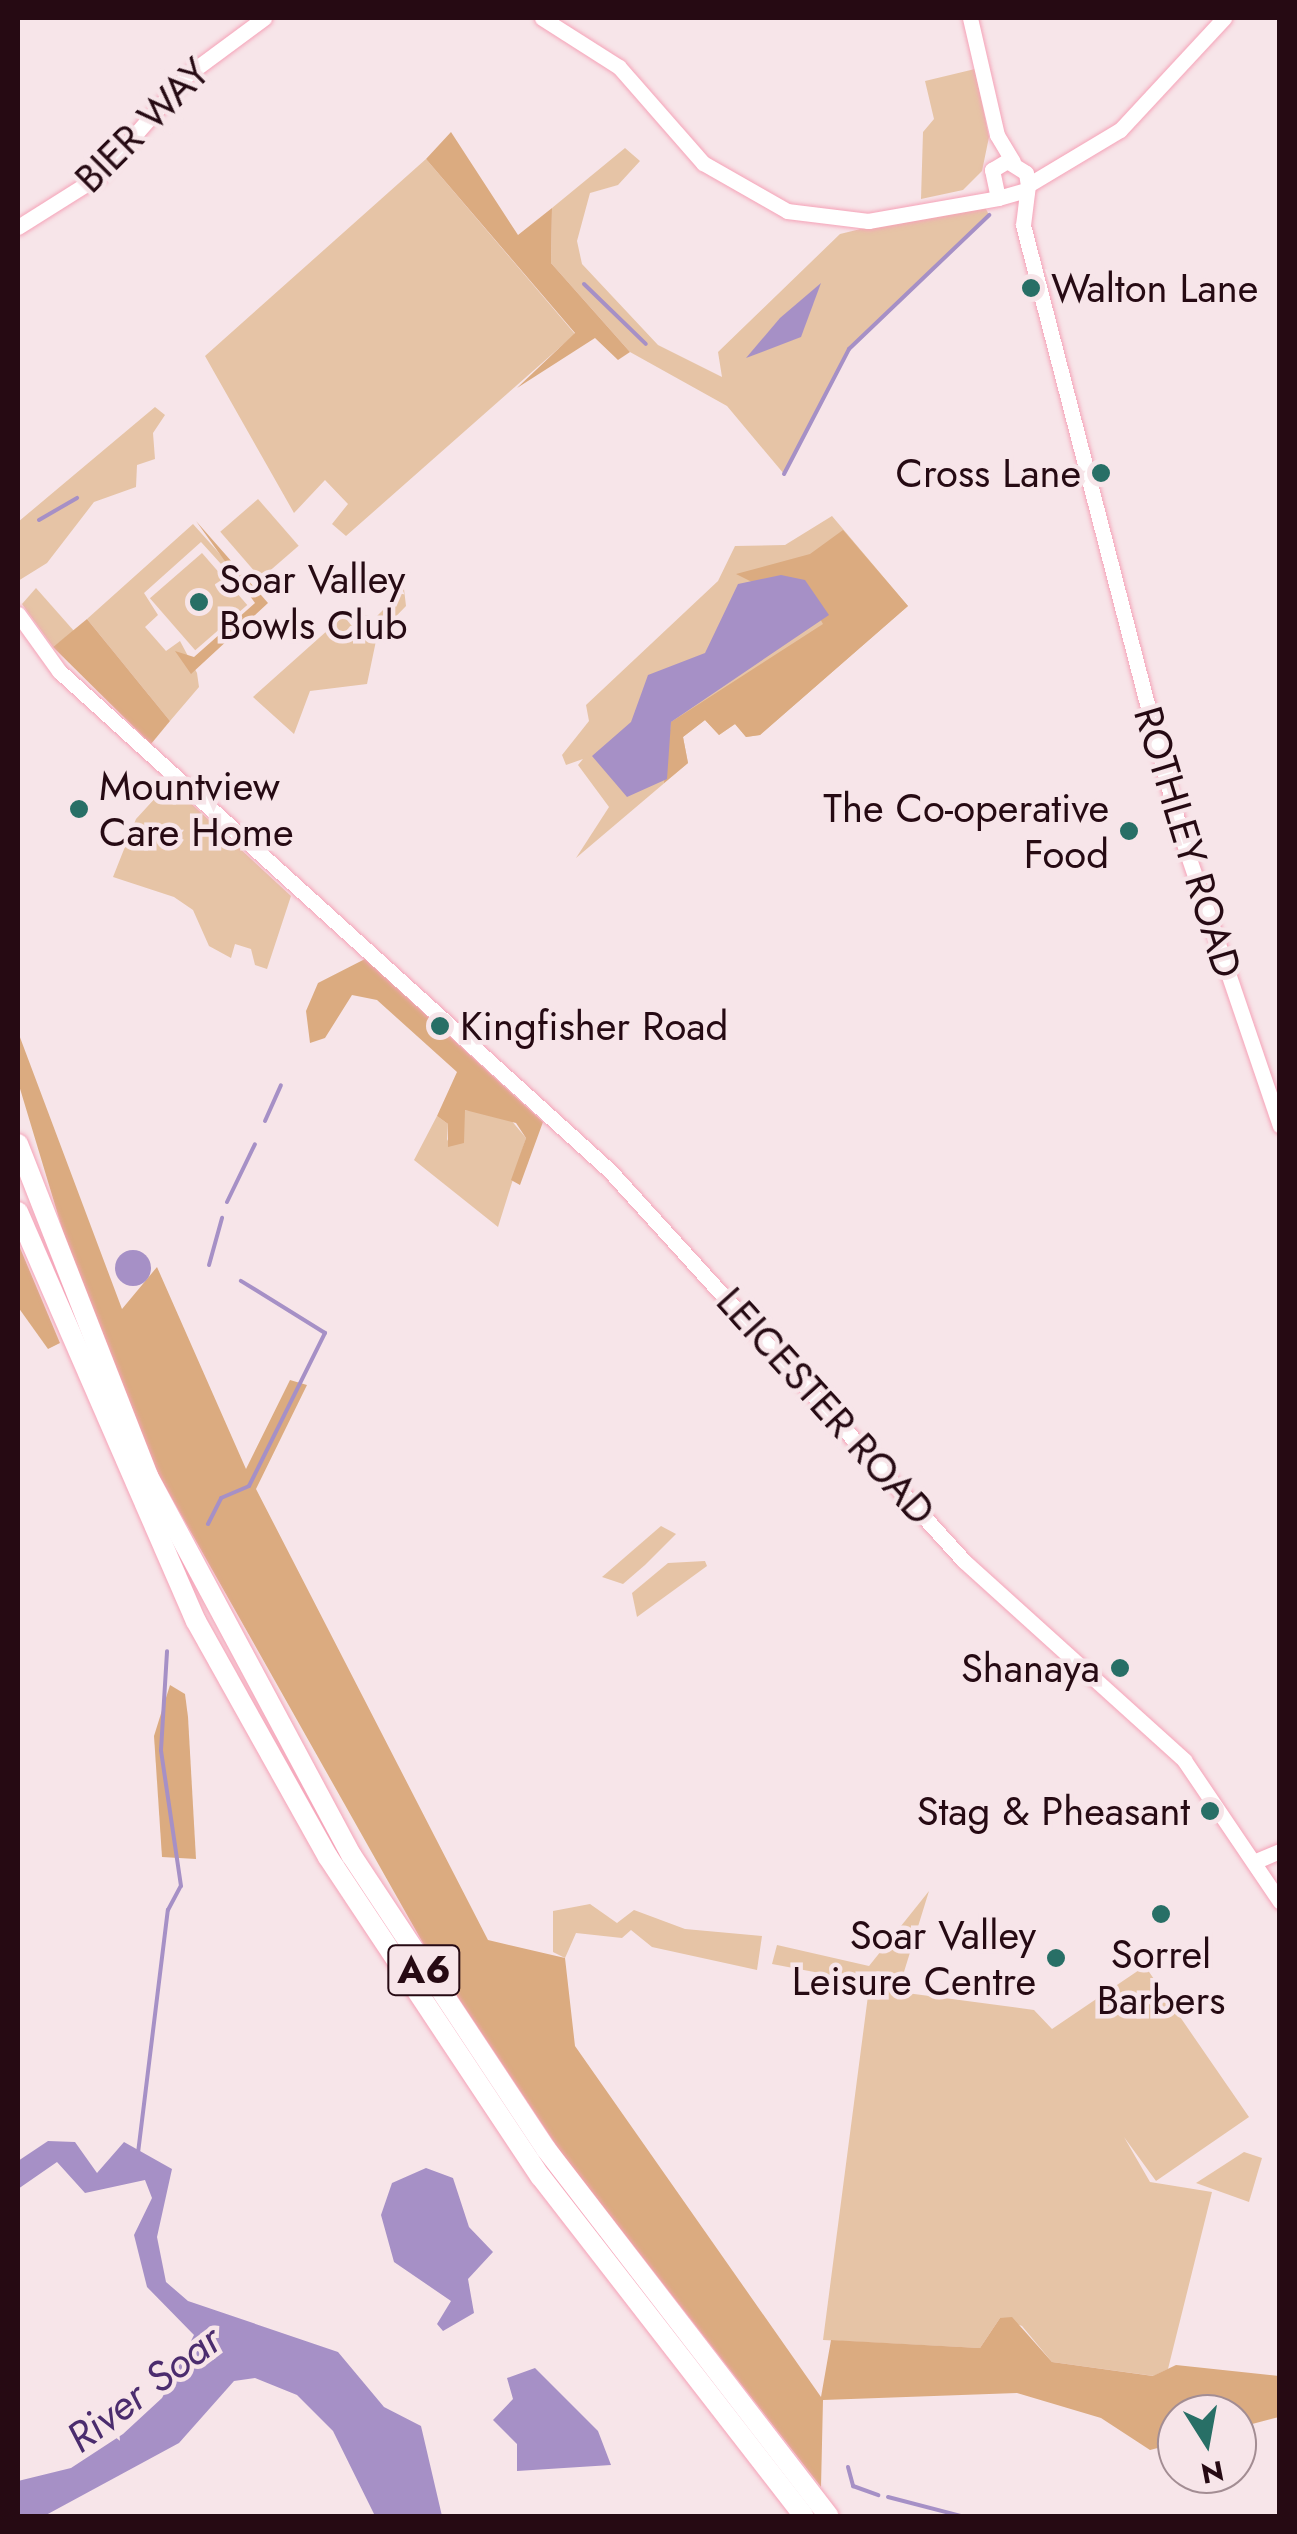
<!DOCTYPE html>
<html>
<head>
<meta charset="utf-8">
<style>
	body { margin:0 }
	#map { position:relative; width:1297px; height:2534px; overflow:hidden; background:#f7e5e9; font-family:Jost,sans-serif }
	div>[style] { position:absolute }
	.green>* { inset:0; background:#e6c4a6; transform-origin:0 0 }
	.forest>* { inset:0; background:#dbab80 }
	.water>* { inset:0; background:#a690c6 }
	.round { border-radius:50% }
	.stream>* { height:4px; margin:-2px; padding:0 2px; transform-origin:2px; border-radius:2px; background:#a690c6 }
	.roads { filter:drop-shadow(0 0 2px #f5a3b8) drop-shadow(0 0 2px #f5a3b8) }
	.tertiary>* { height:15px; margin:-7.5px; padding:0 7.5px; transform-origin:7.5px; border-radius:7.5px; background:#fff }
	.trunk>* { height:20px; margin:-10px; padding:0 10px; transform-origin:10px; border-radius:10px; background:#fff }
	.dots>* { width:28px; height:28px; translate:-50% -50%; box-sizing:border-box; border:5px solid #f7e5e9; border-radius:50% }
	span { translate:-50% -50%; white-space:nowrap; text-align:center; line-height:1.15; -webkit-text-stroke:9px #f7e5e9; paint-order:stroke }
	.shield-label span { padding:2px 8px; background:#f7e5e9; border:2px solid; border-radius:8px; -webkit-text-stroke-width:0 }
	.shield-label { font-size:38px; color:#260a13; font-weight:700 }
	.street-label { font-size:40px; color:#260a13 }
	.poi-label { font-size:40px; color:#260a13 }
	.left { translate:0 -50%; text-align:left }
	.right { translate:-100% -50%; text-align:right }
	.water-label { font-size:42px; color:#4b2c6e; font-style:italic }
	.frame { position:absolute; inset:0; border:20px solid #260a13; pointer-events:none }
	.north { position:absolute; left:1157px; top:2394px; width:100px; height:100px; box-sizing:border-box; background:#f7e5e9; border:2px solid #a38d93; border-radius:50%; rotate:169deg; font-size:28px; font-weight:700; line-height:40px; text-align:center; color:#260a13 }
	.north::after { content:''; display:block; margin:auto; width:35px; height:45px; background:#286f66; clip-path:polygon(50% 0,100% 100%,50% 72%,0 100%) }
</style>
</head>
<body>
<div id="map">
	<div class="green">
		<i style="clip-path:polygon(975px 69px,989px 137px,982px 171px,963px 190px,921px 199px,923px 132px,934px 119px,925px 81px)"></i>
		<i style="clip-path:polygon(625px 148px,640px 161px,618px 185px,590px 193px,577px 241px,582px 264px,658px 345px,722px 377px,718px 352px,840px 234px,943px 209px,985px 207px,989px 215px,849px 349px,784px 474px,727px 406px,630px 352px,551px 263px,552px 208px)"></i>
		<i style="clip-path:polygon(426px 159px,575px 334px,346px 536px,332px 524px,348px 504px,325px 480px,294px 513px,205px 356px)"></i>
		<i style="clip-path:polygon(155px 407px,165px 415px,153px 433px,155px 459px,137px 465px,136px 487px,94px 502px,47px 563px,18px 581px,18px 522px)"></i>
		<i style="left:258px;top:499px;width:62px;height:50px;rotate:49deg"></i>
		<i style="clip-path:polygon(832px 516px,908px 606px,760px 735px,746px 737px,735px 724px,719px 735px,705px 720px,683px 737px,688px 763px,576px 858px,609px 807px,578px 765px,583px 759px,566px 765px,562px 755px,589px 721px,586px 705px,718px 581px,735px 546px,785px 545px)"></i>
		<i style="clip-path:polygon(193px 524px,252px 590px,251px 597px,201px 542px,144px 593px,158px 615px,145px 627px,166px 651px,180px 641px,197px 673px,199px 687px,170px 721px,87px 619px)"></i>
		<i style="left:202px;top:553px;width:69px;height:69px;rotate:49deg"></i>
		<i style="clip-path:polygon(36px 588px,74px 631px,53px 647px,22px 604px)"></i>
		<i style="clip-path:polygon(404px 589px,406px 606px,377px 636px,367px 684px,310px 691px,294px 734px,253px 697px,347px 613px,376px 617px)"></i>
		<i style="clip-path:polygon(169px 783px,291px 896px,267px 969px,255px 965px,251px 949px,235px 944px,231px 958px,209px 946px,193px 910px,174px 897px,113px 877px,136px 819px)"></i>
		<i style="clip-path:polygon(464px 1110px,506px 1114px,526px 1138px,498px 1227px,414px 1160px,437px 1116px,448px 1124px,447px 1141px)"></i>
		<i style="clip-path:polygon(661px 1526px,676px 1534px,645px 1565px,623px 1584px,602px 1577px)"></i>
		<i style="clip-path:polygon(705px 1561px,707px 1566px,637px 1617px,632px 1593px,668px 1563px)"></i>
		<i style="clip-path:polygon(929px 1891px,899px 1988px,772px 1964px,777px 1945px,869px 1966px)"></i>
		<i style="clip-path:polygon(590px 1904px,617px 1923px,634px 1910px,685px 1929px,762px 1936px,757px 1970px,652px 1947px,631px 1930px,622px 1938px,576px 1933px,565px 1958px,553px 1952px,553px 1911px)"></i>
		<i style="clip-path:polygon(1145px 1966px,1249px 2117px,1156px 2181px,1124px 2137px,1150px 2182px,1212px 2192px,1168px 2369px,1154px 2376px,1052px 2362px,1022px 2326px,1000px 2318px,980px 2348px,823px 2340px,869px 1988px,1034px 2010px,1052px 2029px)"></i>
		<i style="clip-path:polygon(1244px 2152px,1262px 2158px,1249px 2202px,1196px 2183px)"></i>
	</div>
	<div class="forest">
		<i style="clip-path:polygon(451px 132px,518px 235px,552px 208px,551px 263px,630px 352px,618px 360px,595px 338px,517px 388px,575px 333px,426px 159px)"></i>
		<i style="clip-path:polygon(196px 521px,268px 603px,191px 674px,175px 651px,194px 657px,255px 603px)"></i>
		<i style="clip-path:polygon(843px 530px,908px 606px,760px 735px,746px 737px,735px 724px,719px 735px,705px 720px,683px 737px,688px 763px,664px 783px,671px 722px,823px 624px,798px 579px,760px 586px,736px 574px,810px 554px)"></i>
		<i style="clip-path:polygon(87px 619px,170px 721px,151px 744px,53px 647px)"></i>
		<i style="clip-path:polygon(365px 959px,543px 1122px,520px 1185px,511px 1180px,526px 1138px,516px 1123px,465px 1110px,464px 1143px,448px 1147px,448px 1124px,437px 1116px,457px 1072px,377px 1000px,352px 995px,325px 1038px,310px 1043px,306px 1011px,318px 983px)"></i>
		<i style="clip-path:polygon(18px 1032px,122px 1309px,157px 1267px,246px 1469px,290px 1380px,307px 1385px,256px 1489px,488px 1940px,565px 1958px,575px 2046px,821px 2397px,831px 2340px,980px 2348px,1000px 2318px,1012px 2317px,1052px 2362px,1153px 2376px,1176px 2365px,1279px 2376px,1279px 2417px,1237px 2428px,1237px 2414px,1177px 2414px,1177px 2443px,1150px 2450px,1101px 2418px,1017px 2393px,823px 2400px,821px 2487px,560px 2151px,428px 1952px,157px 1472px,86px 1308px,18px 1082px)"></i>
		<i style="clip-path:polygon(18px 1243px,60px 1343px,48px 1349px,18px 1307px)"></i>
		<i style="clip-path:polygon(170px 1685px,185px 1694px,188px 1717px,196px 1859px,162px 1857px,154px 1736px)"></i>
	</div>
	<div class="water">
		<i style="clip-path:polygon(821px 283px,801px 337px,746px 358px,780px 318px)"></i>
		<i style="clip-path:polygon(781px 575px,805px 580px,829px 615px,671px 722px,667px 779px,627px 797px,592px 756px,631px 722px,648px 675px,705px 653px,738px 584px)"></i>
		<i class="round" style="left:115px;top:1250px;width:36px;height:36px"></i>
		<i style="clip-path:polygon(48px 2141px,75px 2142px,97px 2173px,124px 2142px,172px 2169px,157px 2237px,166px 2282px,188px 2301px,338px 2352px,384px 2407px,421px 2426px,442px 2516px,375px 2516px,333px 2431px,297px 2395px,255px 2378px,234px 2381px,179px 2443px,46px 2515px,18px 2516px,18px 2481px,71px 2468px,123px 2434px,162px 2398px,194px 2335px,147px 2287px,134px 2235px,152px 2198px,145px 2180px,85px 2193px,57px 2162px,18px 2189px,18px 2161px)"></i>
		<i style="clip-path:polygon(426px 2168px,453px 2178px,469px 2227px,493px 2252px,468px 2279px,474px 2313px,443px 2331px,437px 2324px,451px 2301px,394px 2262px,381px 2215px,392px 2183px)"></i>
		<i style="clip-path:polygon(535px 2368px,598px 2431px,611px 2465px,517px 2471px,517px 2444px,493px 2420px,513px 2399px,507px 2378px)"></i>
	</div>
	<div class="stream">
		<i style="left:584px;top:284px;width:86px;rotate:44.1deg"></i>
		<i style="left:784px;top:474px;width:141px;rotate:-62.5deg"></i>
		<i style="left:849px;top:349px;width:194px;rotate:-43.7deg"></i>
		<i style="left:39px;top:520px;width:44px;rotate:-30.1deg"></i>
		<i style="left:265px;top:1121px;width:39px;rotate:-66deg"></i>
		<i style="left:227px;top:1202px;width:64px;rotate:-64.2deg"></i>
		<i style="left:209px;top:1265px;width:49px;rotate:-74.5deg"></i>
		<i style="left:208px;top:1524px;width:29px;rotate:-63deg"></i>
		<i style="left:221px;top:1498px;width:30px;rotate:-23deg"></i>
		<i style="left:249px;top:1486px;width:171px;rotate:-63.6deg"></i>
		<i style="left:325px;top:1333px;width:99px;rotate:-148.2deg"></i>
		<i style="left:138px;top:2153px;width:245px;rotate:-83deg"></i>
		<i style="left:168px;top:1910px;width:27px;rotate:-62deg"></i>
		<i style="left:181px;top:1886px;width:137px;rotate:-98.4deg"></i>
		<i style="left:161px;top:1750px;width:99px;rotate:-86.5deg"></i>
		<i style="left:848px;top:2467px;width:20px;rotate:75deg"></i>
		<i style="left:853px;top:2486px;width:27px;rotate:20deg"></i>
		<i style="left:888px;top:2497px;width:75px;rotate:14.6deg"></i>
	</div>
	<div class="roads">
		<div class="tertiary">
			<i style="left:542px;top:18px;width:91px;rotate:32.5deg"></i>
			<i style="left:619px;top:67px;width:128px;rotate:48.8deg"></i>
			<i style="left:703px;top:163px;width:97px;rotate:29.7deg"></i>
			<i style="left:787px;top:211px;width:82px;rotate:7deg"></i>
			<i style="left:868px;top:221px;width:132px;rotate:-10deg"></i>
			<i style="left:970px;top:18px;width:120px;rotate:77deg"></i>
			<i style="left:997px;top:135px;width:31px;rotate:59deg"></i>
			<i style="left:1028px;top:185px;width:107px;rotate:-30.9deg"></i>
			<i style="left:1120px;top:130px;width:153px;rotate:-47.1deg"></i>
			<i style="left:1026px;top:190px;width:29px;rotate:164deg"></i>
			<i style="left:998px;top:198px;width:29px;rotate:-102deg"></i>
			<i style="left:992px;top:170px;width:17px;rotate:-31deg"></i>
			<i style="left:1007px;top:161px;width:22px;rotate:32deg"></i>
			<i style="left:1026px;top:173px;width:12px;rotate:81deg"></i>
			<i style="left:1028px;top:185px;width:40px;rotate:97.1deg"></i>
			<i style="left:1023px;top:225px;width:630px;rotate:75.48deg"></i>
			<i style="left:1181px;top:835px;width:307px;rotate:71.2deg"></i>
			<i style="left:18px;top:227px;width:96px;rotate:-32.2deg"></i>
			<i style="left:99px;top:176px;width:134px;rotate:-48.9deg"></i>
			<i style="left:187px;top:75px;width:96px;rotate:-36.5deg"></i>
			<i style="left:18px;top:614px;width:70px;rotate:54.3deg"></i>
			<i style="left:59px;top:671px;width:744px;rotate:42.22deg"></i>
			<i style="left:610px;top:1171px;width:527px;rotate:47.77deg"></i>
			<i style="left:964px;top:1561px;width:297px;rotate:42.1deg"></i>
			<i style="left:1184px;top:1760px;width:171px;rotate:55.9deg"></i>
			<i style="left:1256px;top:1861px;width:26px;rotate:-23deg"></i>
		</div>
		<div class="trunk">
			<i style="left:18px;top:1144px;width:357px;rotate:68.6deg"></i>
			<i style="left:148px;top:1476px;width:431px;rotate:61.8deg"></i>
			<i style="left:352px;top:1856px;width:351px;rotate:56.5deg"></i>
			<i style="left:546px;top:2149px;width:463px;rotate:52.4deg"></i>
			<i style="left:18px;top:1212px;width:446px;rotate:66.5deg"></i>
			<i style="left:196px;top:1621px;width:270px;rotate:60.8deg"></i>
			<i style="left:328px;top:1857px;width:384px;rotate:56.4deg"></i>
			<i style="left:541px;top:2177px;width:429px;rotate:52.2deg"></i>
		</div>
	</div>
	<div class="dots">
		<i style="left:1031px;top:288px;background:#286f66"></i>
		<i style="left:1101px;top:473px;background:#286f66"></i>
		<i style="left:199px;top:602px;background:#286f66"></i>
		<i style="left:79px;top:809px;background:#286f66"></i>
		<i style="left:1129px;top:831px;background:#286f66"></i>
		<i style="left:440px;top:1026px;background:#286f66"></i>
		<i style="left:1120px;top:1668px;background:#286f66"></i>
		<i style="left:1210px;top:1811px;background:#286f66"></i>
		<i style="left:1161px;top:1914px;background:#286f66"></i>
		<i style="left:1056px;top:1958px;background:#286f66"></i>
	</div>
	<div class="shield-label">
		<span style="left:424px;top:1970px">A6</span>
	</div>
	<div class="street-label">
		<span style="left:142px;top:125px;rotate:-45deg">BIER WAY</span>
		<span style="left:1188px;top:842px;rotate:73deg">ROTHLEY ROAD</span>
		<span style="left:826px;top:1406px;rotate:48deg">LEICESTER ROAD</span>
	</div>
	<div class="poi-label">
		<span class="left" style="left:1051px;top:288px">Walton Lane</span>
		<span class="right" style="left:1081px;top:473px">Cross Lane</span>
		<span class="left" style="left:219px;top:602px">Soar Valley<br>Bowls Club</span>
		<span class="left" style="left:99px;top:809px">Mountview<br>Care Home</span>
		<span class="right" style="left:1109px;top:831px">The Co-operative<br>Food</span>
		<span class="left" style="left:460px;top:1026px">Kingfisher Road</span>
		<span class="right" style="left:1100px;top:1668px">Shanaya</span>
		<span class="right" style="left:1190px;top:1811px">Stag &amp; Pheasant</span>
		<span class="right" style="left:1036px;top:1958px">Soar Valley<br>Leisure Centre</span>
		<span style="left:1161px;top:1977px">Sorrel<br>Barbers</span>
	</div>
	<div class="water-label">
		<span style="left:144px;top:2389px;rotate:-37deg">River Soar</span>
	</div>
	<div class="frame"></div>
	<div class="north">N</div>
</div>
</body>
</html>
